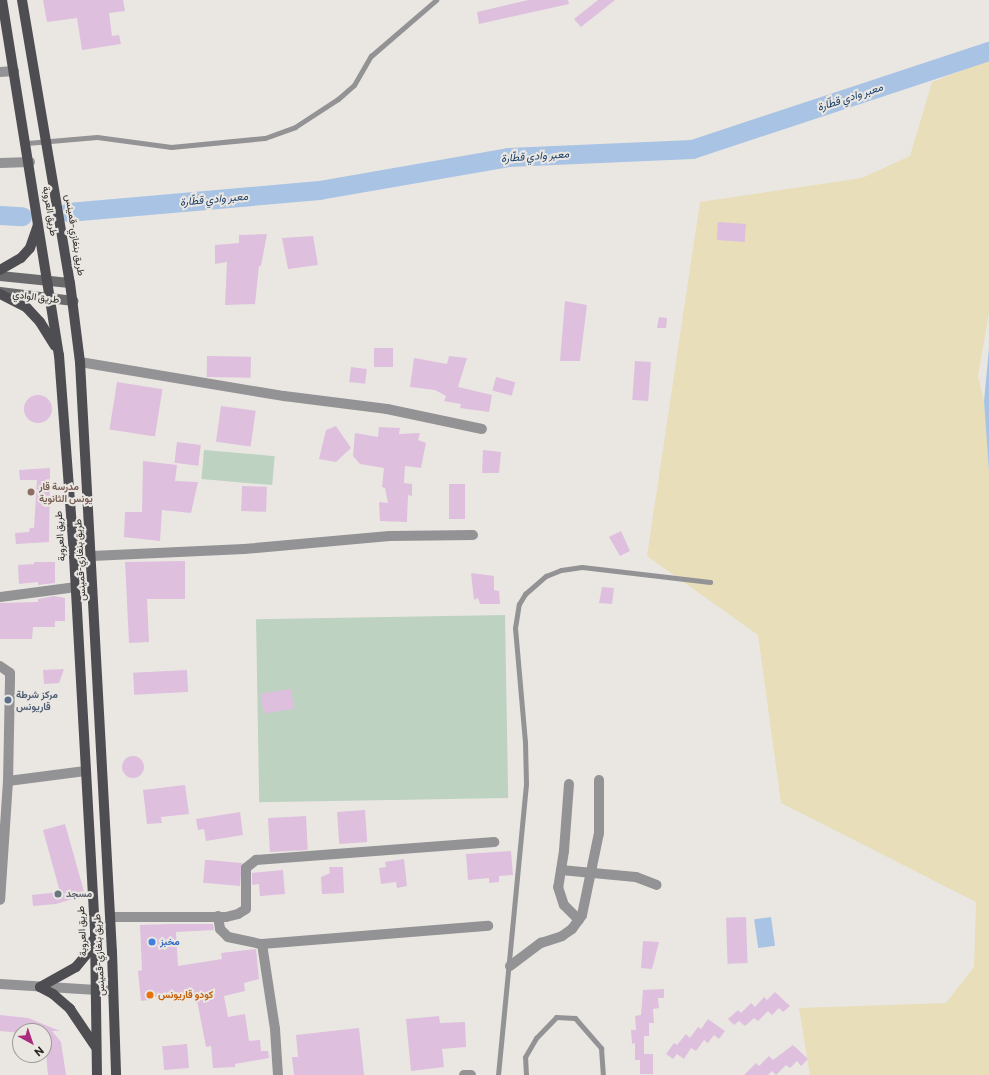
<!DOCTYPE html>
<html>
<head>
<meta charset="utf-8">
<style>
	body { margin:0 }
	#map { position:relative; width:989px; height:1075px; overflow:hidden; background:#eae7e2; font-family:Commissioner,Vazirmatn,sans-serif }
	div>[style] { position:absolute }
	.green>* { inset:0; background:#bdd2c0; transform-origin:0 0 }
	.sand>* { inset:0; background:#e8deb9 }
	.water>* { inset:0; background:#a9c3e4; transform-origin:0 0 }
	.river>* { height:19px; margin:-9.5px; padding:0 9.5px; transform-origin:9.5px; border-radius:9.5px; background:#a9c3e4 }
	.building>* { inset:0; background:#debfde; transform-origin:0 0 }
	.round { border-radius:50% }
	.service>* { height:5px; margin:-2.5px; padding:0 2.5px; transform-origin:2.5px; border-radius:2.5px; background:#939395 }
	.minor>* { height:10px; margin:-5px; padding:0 5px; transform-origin:5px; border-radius:5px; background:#939395 }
	.tertiary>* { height:10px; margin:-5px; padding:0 5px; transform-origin:5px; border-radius:5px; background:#939395 }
	.secondary>* { height:10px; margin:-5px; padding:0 5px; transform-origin:5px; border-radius:5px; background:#6a6a6d }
	.primary>* { height:10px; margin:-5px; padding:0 5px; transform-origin:5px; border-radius:5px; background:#4e4e52 }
	.dots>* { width:11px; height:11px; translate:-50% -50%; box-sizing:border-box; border:2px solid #eae7e2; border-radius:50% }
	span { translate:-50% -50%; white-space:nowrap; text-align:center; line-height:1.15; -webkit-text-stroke:4px #eae7e2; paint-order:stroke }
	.street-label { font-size:10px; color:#282725 }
	.education-label { font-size:10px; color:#785e54; font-weight:700 }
	.left { translate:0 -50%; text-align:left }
	.service-label { font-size:10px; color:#4e5e75; font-weight:700 }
	.worship-label { font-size:10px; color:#5b616d; font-weight:700 }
	.shop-label { font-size:10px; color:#366cbe; font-weight:700 }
	.food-label { font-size:10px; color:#c56008; font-weight:700 }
	.water-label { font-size:11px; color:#1b3f6a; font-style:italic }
	.north { position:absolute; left:12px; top:1023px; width:40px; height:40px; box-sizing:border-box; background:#eae7e2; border:1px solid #9c9a96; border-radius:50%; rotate:140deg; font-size:11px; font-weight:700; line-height:16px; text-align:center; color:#282725 }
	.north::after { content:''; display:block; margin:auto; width:14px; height:18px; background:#aa2c7d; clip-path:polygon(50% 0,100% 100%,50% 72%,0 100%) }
</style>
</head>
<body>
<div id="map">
	<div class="green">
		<i style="left:204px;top:450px;width:71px;height:29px;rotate:5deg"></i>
		<i style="left:505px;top:615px;width:183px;height:249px;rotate:89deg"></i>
	</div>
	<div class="sand">
		<i style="clip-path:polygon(986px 61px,989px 62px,989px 312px,978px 376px,984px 401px,989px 472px,989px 1075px,810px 1075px,799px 1008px,946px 1003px,974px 967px,976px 902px,781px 803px,758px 635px,647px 556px,700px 202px,862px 178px,910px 156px,932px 82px)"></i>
	</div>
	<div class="water">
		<i style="clip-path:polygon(989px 348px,989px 472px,984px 401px)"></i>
		<i style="left:771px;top:917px;width:29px;height:17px;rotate:82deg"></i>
	</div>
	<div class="river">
		<i style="left:68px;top:212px;width:252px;rotate:-5deg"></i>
		<i style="left:319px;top:190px;width:192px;rotate:-9.9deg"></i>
		<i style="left:508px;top:157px;width:184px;rotate:-2.5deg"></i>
		<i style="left:692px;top:149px;width:313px;rotate:-18.3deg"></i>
		<i style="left:0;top:215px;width:22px;rotate:3deg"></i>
	</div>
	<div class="building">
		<i style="clip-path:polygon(43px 0,123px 0,125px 11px,109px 13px,112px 36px,119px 35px,121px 44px,82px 50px,77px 18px,47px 22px)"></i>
		<i style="clip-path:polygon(528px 0,568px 0,569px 4px,479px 24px,477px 12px)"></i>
		<i style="clip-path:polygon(598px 0,615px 0,581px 27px,574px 19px)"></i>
		<i style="left:718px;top:222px;width:28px;height:18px;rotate:4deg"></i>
		<i style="clip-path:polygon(267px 234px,261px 266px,259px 266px,255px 304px,225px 305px,227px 262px,215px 264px,215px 245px,239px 243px,239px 235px)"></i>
		<i style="clip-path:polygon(313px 236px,318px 265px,288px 269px,282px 238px)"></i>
		<i style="clip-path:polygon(565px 301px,587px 305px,580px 361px,560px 361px)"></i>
		<i style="clip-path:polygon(659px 317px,667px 318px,666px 328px,657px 328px)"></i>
		<i style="left:374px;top:348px;width:19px;height:19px"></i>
		<i style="left:207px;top:356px;width:44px;height:21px;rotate:1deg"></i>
		<i style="clip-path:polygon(449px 356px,467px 358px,458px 387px,492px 395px,489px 412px,460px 408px,461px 404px,444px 401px,446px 396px,435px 390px,410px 387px,414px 358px,447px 364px)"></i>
		<i style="left:635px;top:361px;width:16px;height:39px;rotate:4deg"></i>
		<i style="left:351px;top:367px;width:16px;height:15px;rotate:7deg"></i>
		<i style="left:496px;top:377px;width:20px;height:14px;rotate:15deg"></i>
		<i style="left:117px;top:382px;width:46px;height:48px;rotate:9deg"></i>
		<i class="round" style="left:24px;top:395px;width:28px;height:28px"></i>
		<i style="left:221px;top:406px;width:35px;height:36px;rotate:8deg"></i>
		<i style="clip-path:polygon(336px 426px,351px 448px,336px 462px,319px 459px,326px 430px)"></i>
		<i style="clip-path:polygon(379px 427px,400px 428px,399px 434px,420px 433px,418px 440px,426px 443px,421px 468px,405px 466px,404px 483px,412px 484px,412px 496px,408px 495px,407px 522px,380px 521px,379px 502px,388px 503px,385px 488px,382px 487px,384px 468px,360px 464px,353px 456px,355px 433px,378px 437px)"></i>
		<i style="left:177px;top:442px;width:24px;height:21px;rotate:7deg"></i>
		<i style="clip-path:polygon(483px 450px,501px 452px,499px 473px,482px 473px)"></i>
		<i style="clip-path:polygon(143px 461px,177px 465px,175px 481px,198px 482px,191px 513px,162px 510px,160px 541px,124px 537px,125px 512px,142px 512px)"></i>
		<i style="clip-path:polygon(50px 468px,49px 542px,16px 544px,15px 533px,29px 532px,30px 528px,34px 528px,37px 480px,20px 480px,19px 470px)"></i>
		<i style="left:449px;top:484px;width:16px;height:35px"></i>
		<i style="left:242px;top:486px;width:25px;height:25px;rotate:2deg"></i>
		<i style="clip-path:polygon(621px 531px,630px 551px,620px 556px,609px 537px)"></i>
		<i style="clip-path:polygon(185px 561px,185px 599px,147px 599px,149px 642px,129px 643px,125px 562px)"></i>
		<i style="clip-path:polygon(34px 562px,55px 562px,55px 583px,38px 585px,38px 582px,19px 584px,18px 565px,34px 564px)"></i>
		<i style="clip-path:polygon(471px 573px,494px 576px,494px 590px,499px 591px,500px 604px,480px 604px,478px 598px,474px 600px)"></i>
		<i style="clip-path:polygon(602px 587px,614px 588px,612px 604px,599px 603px)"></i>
		<i style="clip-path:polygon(54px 596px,65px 598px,65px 621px,55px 621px,55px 627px,33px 627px,32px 639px,0 639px,0 603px,38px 602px,38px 599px)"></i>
		<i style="clip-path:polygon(64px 669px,59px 683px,44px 684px,43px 670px)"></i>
		<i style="left:187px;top:670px;width:22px;height:54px;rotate:87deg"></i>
		<i style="left:291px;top:689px;width:20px;height:31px;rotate:81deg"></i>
		<i class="round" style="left:122px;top:756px;width:22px;height:22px"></i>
		<i style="clip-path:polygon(185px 785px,189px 814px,161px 817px,162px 823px,147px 824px,143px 790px)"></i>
		<i style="left:365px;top:810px;width:32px;height:28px;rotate:86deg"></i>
		<i style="clip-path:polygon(240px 812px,243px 835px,206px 841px,204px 829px,198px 830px,196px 819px)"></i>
		<i style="left:306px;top:816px;width:34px;height:38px;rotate:87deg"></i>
		<i style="clip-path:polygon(65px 824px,85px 895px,56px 904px,33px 906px,32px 895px,60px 892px,43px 830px)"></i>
		<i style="clip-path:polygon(511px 851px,513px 875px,499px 876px,499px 882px,489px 883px,489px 878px,468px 880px,466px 854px)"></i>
		<i style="clip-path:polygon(404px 859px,407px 886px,397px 888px,396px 882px,381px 884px,379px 868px,386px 867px,385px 862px)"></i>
		<i style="left:242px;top:863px;width:23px;height:37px;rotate:95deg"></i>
		<i style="clip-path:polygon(329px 867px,343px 867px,344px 893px,322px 894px,321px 877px,330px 873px)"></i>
		<i style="clip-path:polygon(283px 870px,285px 894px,260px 896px,259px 884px,252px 885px,252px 873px)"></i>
		<i style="left:746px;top:917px;width:46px;height:20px;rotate:88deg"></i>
		<i style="clip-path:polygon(169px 924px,213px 924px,214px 930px,176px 932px,178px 966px,222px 959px,221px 953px,256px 949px,259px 979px,244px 983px,245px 991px,224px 996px,228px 1017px,245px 1014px,249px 1041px,260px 1040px,261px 1051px,268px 1051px,269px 1058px,235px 1064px,235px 1067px,213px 1068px,211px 1046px,206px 1047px,196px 995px,149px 997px,149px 1000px,141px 1001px,138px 971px,142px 970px,140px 925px)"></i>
		<i style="clip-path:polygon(643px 941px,659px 942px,652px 969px,641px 968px)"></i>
		<i style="clip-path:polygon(664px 989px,664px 998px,658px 998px,659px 1008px,653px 1009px,654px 1023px,649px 1023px,649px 1036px,644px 1036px,644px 1054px,653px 1054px,653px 1074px,640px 1074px,640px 1060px,635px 1060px,635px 1043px,632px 1044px,631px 1030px,636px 1030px,635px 1016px,641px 1015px,643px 990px)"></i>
		<i style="clip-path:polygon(775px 992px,790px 1006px,783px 1012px,779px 1008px,772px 1015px,768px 1011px,758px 1021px,754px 1018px,745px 1026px,739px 1021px,734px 1025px,728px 1019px,738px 1010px,741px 1013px,751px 1003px,755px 1007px,764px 997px,767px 1000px)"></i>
		<i style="clip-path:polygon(0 1015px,28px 1018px,60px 1031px,52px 1031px,61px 1042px,66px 1075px,48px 1075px,44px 1031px,20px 1031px,20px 1033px,0 1031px)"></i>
		<i style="clip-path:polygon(439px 1016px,440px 1023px,465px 1022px,466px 1047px,442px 1049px,444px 1067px,411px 1071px,406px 1019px)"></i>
		<i style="clip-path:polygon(708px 1019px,725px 1031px,719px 1039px,714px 1035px,708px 1043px,704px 1040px,696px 1051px,691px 1048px,684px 1059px,677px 1054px,673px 1059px,666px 1054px,674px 1043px,677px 1045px,686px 1034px,690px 1038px,698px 1027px,701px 1029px)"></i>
		<i style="clip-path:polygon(359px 1028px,364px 1075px,294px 1075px,292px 1057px,298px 1057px,296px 1035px)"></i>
		<i style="left:187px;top:1044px;width:24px;height:25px;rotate:85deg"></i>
		<i style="clip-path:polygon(793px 1045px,808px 1059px,801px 1066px,797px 1061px,790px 1068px,786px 1065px,776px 1075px,772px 1071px,768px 1075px,744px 1075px,756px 1063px,759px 1066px,769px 1056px,773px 1060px)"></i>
	</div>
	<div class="service">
		<i style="left:27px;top:143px;width:70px;rotate:-4.9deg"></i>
		<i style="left:97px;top:137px;width:75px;rotate:7.7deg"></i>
		<i style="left:171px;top:147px;width:94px;rotate:-5.5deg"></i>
		<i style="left:265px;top:138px;width:32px;rotate:-20deg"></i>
		<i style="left:295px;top:127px;width:51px;rotate:-33.1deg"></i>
		<i style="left:338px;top:99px;width:21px;rotate:-41deg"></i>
		<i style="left:354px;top:85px;width:34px;rotate:-60deg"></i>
		<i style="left:371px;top:56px;width:86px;rotate:-40.7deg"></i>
		<i style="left:498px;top:1075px;width:293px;rotate:-84.5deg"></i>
		<i style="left:526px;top:783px;width:41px;rotate:-91.4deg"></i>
		<i style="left:525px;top:742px;width:114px;rotate:-95deg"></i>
		<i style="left:515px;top:628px;width:24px;rotate:-81deg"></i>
		<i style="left:519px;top:604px;width:12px;rotate:-59deg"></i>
		<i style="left:525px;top:594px;width:28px;rotate:-41deg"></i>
		<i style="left:546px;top:576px;width:16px;rotate:-22deg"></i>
		<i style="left:561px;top:570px;width:21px;rotate:-8deg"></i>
		<i style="left:582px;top:567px;width:129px;rotate:6.7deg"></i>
		<i style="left:526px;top:1075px;width:18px;rotate:-93deg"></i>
		<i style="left:525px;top:1057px;width:22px;rotate:-60deg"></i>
		<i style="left:536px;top:1038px;width:29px;rotate:-46deg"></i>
		<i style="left:556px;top:1017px;width:19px;rotate:3deg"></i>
		<i style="left:575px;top:1018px;width:40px;rotate:49deg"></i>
		<i style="left:601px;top:1048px;width:27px;rotate:86deg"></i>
	</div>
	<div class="minor">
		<i style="left:0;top:72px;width:14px;rotate:-4deg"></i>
		<i style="left:0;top:163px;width:30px;rotate:-2deg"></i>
		<i style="left:80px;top:362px;width:207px;rotate:9.5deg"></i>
		<i style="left:284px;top:396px;width:104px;rotate:7.2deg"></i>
		<i style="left:387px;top:409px;width:97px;rotate:11.9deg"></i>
		<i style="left:92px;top:556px;width:152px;rotate:-2.6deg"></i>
		<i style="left:244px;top:549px;width:146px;rotate:-5.1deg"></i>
		<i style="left:389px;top:536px;width:84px;rotate:-0.7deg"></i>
		<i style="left:0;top:597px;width:77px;rotate:-7.5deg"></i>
		<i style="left:0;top:666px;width:12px;rotate:35deg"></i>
		<i style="left:10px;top:673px;width:6px;rotate:90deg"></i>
		<i style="left:10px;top:679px;width:102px;rotate:91.1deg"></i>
		<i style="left:8px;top:781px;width:119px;rotate:93.8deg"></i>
		<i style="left:8px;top:781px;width:78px;rotate:-7.4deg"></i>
		<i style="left:569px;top:784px;width:67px;rotate:94.3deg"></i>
		<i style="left:564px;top:851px;width:36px;rotate:99deg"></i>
		<i style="left:558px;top:887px;width:19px;rotate:72deg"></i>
		<i style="left:564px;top:905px;width:21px;rotate:45deg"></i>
		<i style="left:561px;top:870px;width:75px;rotate:5.3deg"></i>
		<i style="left:636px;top:877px;width:22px;rotate:21deg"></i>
		<i style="left:218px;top:916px;width:13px;rotate:81deg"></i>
		<i style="left:220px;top:929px;width:11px;rotate:45deg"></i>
		<i style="left:228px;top:937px;width:35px;rotate:12deg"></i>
		<i style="left:262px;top:944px;width:227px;rotate:-4.6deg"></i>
		<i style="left:110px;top:917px;width:116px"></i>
		<i style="left:226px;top:917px;width:12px;rotate:-14deg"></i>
		<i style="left:238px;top:914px;width:9px;rotate:-32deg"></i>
		<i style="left:246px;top:909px;width:41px;rotate:-90deg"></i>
		<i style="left:246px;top:868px;width:13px;rotate:-39deg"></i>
		<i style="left:256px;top:860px;width:239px;rotate:-4.3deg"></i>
		<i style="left:262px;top:944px;width:86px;rotate:81.3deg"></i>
		<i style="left:275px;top:1029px;width:46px;rotate:86.3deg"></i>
		<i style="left:510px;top:966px;width:39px;rotate:-37deg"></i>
		<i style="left:541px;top:943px;width:22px;rotate:-18deg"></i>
		<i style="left:562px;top:936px;width:12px;rotate:-35deg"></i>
		<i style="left:572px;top:929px;width:17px;rotate:-54deg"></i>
		<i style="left:582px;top:915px;width:84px;rotate:-78.3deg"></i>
		<i style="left:599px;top:833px;width:53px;rotate:-90deg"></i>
		<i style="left:464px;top:1075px;width:7px"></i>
	</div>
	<div class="tertiary">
		<i style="left:0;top:984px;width:113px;rotate:3.5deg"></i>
	</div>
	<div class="secondary">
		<i style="left:0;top:276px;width:70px;rotate:5.7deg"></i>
		<i style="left:0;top:292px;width:74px;rotate:7deg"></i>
	</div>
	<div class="primary">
		<i style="left:2px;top:0;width:360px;rotate:80.9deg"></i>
		<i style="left:59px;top:355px;width:202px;rotate:85.7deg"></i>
		<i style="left:74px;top:556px;width:378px;rotate:86.8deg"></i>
		<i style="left:95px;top:933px;width:142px;rotate:89.2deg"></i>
		<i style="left:22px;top:0;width:287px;rotate:80.4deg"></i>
		<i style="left:70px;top:283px;width:80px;rotate:82.8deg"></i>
		<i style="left:80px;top:362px;width:591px;rotate:86.9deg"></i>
		<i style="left:112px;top:952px;width:123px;rotate:88.1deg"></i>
		<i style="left:0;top:270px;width:24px;rotate:-30deg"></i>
		<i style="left:21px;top:258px;width:13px;rotate:-48deg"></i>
		<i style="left:30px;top:248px;width:24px;rotate:-71deg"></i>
		<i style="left:0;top:294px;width:30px;rotate:27deg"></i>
		<i style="left:27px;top:308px;width:19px;rotate:47deg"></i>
		<i style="left:40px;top:322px;width:28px;rotate:58deg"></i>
		<i style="left:40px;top:987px;width:15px;rotate:28deg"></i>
		<i style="left:53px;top:994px;width:23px;rotate:41deg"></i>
		<i style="left:70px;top:1009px;width:45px;rotate:56deg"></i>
		<i style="left:40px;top:987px;width:41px;rotate:-29.1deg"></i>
		<i style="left:76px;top:967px;width:23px;rotate:-50deg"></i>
		<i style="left:91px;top:949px;width:9px;rotate:-77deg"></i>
	</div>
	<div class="dots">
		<i style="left:31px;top:492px;background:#8d6e63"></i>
		<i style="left:8px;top:700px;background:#5c6f8a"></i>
		<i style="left:58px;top:894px;background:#6b7280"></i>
		<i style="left:152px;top:942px;background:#3f7fe0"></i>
		<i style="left:150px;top:995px;background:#e8710a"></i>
	</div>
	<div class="street-label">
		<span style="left:50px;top:211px;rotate:81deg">طريق العروبة</span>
		<span style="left:75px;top:235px;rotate:81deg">طريق بنغازي-قمينس</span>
		<span style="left:36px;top:297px;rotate:7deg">طريق الوادي</span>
		<span style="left:60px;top:536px;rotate:-94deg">طريق العروبة</span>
		<span style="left:80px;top:560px;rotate:-93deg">طريق بنغازي-قمينس</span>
		<span style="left:82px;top:931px;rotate:-93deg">طريق العروبة</span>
		<span style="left:99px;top:955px;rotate:-93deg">طريق بنغازي-قمينس</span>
	</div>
	<div class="education-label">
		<span class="left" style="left:39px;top:492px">مدرسة قار<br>يونس الثانوية</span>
	</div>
	<div class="service-label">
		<span class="left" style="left:16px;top:700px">مركز شرطة<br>قاريونس</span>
	</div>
	<div class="worship-label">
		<span class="left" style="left:66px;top:894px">مسجد</span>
	</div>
	<div class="shop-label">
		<span class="left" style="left:160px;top:942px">مخبز</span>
	</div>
	<div class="food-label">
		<span class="left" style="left:158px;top:995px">كودو قاريونس</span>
	</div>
	<div class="water-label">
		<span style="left:850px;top:97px;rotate:-18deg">معبر وادي قطّارة</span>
		<span style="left:535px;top:156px;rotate:-4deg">معبر وادي قطّارة</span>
		<span style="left:214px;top:199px;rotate:-5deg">معبر وادي قطّارة</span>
	</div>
	<div class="north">N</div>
</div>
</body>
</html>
